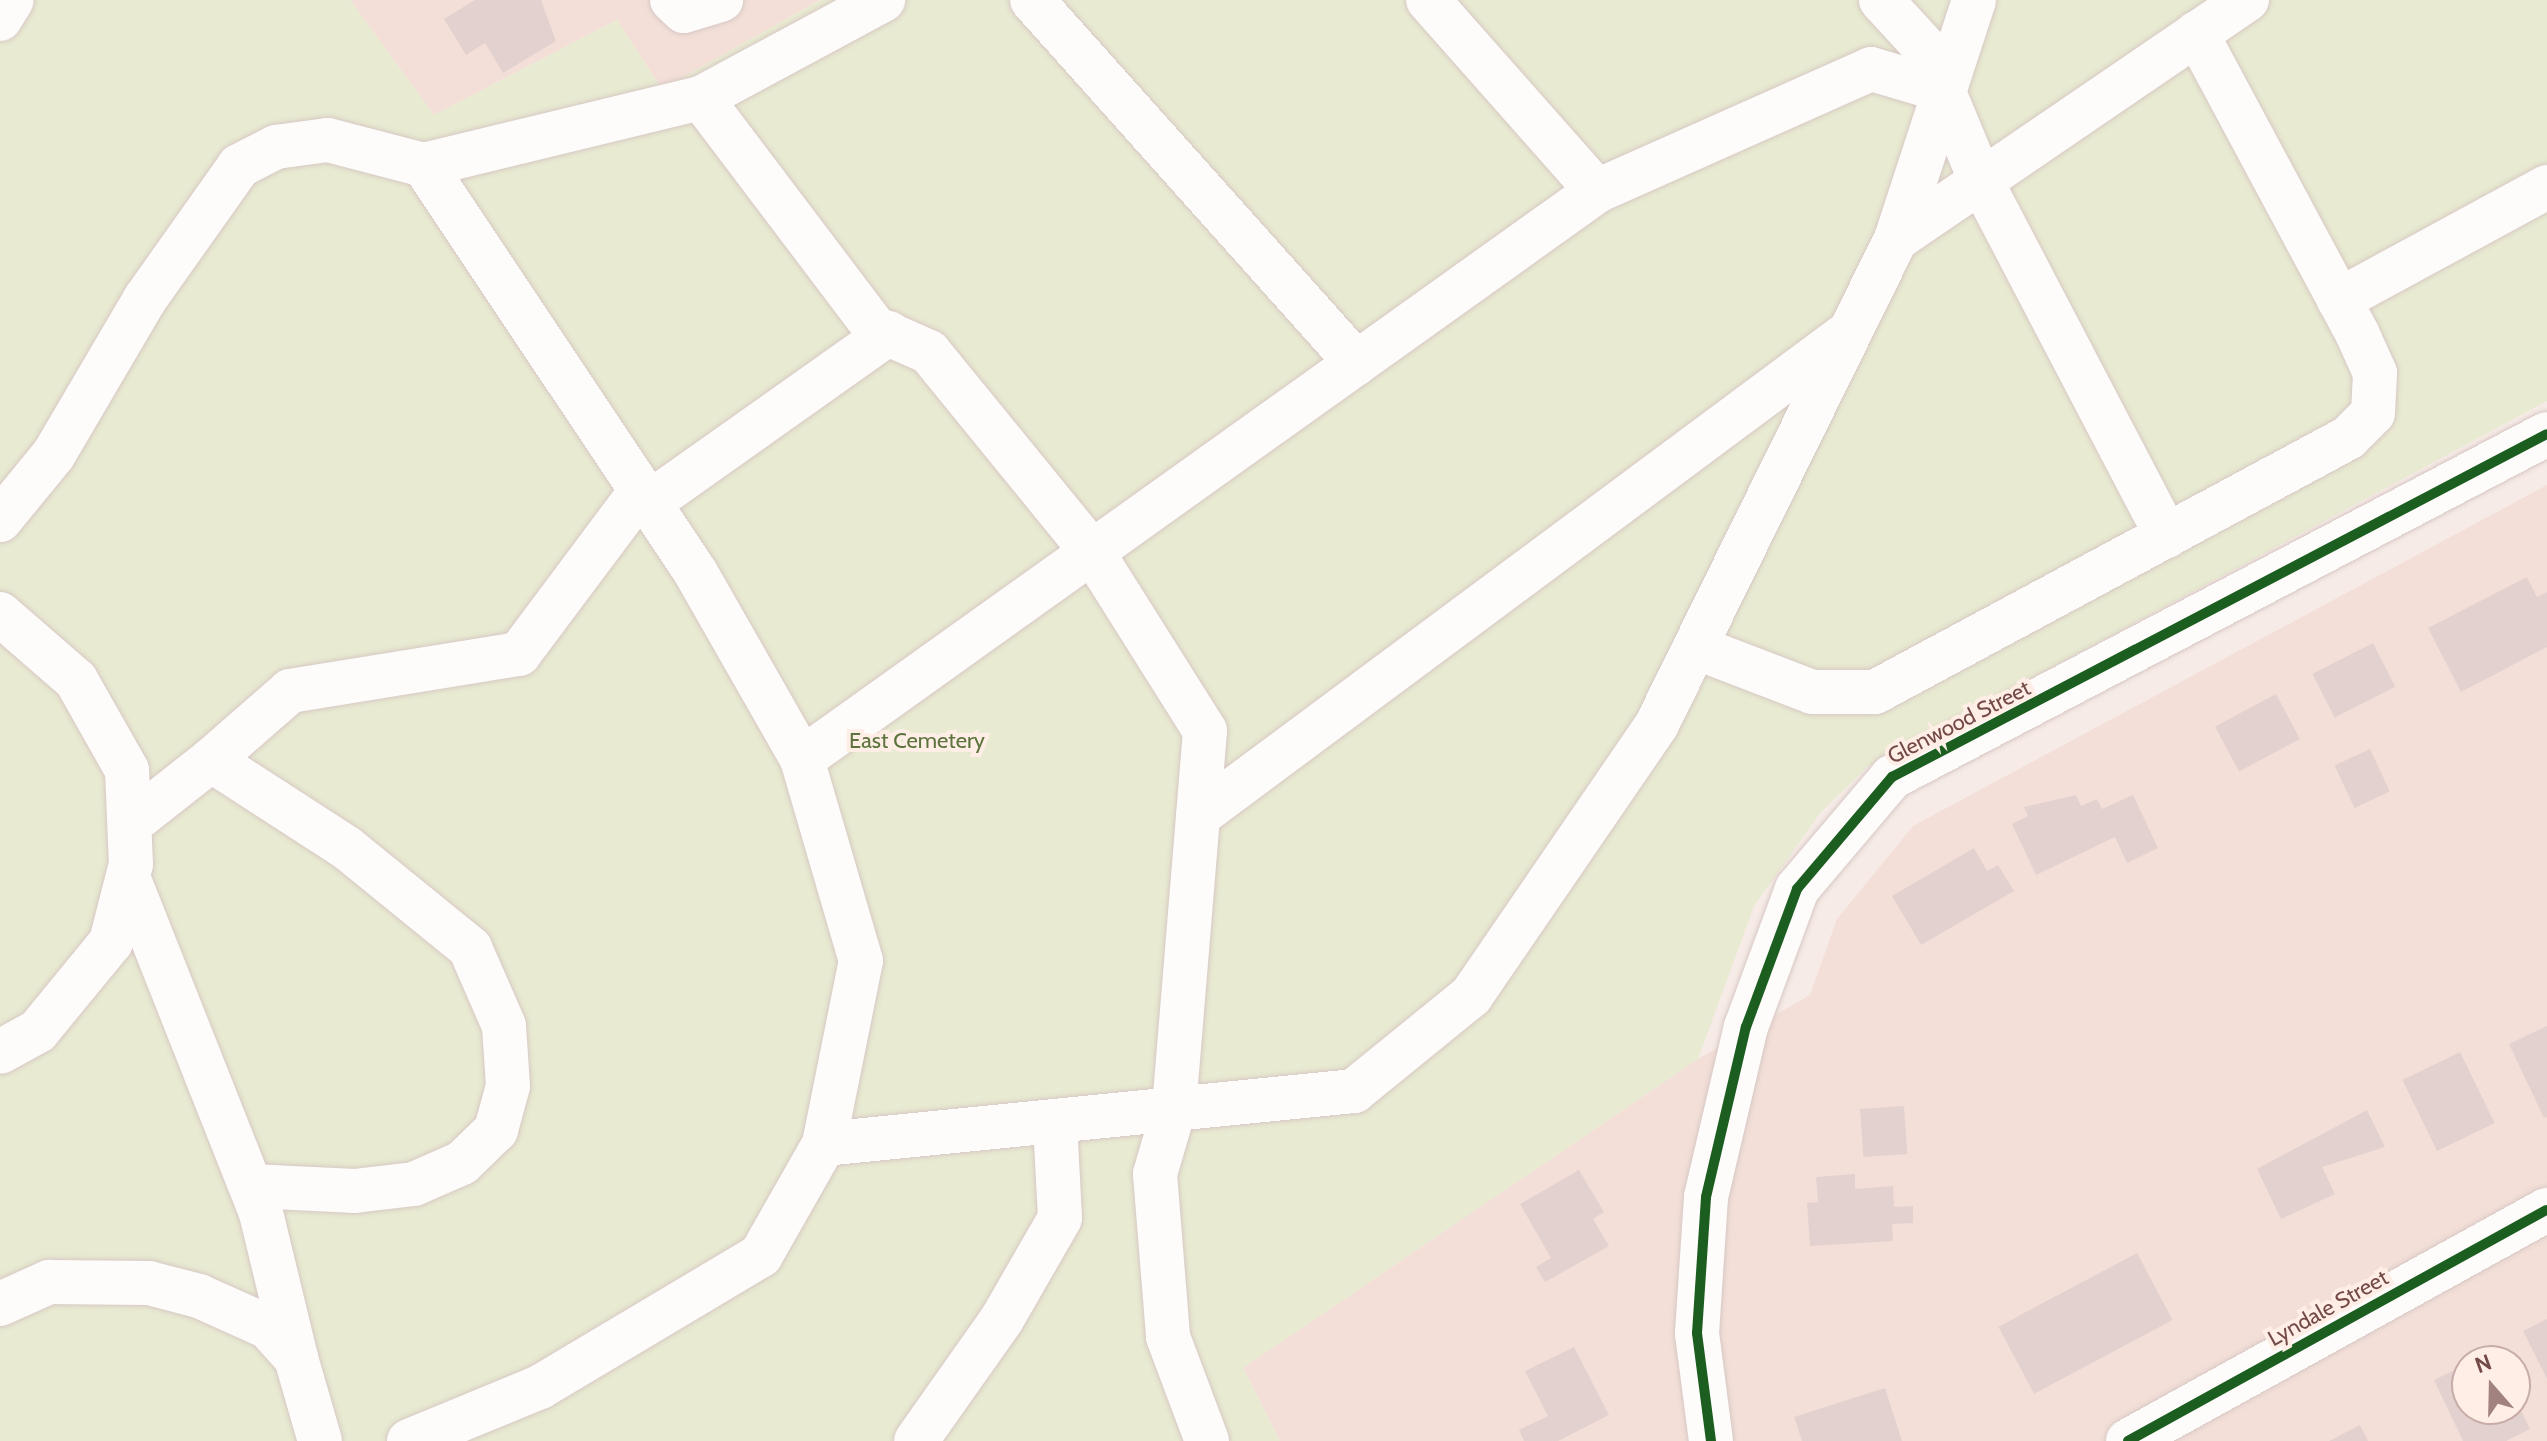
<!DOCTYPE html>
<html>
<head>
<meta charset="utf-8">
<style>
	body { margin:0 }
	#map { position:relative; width:2547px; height:1441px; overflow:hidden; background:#f6ebe6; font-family:Cabin,sans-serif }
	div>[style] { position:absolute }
	.residential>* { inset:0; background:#f3dfd8 }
	.green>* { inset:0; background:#e8ead1 }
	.building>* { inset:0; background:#e2d1ce; transform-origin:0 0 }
	.roads { filter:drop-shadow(0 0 2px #d7c8c4) drop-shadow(0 0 2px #d7c8c4) }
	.minor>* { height:44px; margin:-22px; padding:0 22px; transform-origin:22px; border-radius:22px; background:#fefcfb }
	.cycleway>* { height:10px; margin:-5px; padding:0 5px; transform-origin:5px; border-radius:5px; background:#1b5e20 }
	span { translate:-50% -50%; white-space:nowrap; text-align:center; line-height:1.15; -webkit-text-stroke:8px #ffeee6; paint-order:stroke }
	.street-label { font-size:22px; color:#734a48 }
	.park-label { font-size:22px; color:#5d733d }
	.north { position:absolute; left:2451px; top:1345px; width:80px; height:80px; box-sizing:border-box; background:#ffeee6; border:2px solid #c7aca7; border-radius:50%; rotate:340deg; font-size:22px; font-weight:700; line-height:32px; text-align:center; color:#734a48 }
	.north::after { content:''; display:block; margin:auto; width:28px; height:36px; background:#a1827f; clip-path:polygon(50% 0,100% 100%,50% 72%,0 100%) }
</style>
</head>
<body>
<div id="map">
	<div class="residential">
		<i style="clip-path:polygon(350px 0,820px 0,662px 89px,617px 20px,434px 115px)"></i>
		<i style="clip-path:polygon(evenodd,2547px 485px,2547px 1441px,1280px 1441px,1243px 1368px,1698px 1059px,1810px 995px,1837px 919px,1913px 826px,2547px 485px,2467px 1361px,2515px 1361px,2515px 1409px,2467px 1409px,2467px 1361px)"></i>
	</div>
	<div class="green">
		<i style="clip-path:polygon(0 0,350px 0,434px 115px,617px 20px,662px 89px,820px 0,2547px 0,2547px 401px,1867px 767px,1821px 812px,1754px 906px,1698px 1059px,1243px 1368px,1280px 1441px,0 1441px)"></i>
	</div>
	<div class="building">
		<i style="clip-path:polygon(475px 0,541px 0,556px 41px,503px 73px,485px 43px,466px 55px,444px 19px)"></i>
		<i style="clip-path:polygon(2527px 577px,2537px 597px,2547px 592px,2547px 647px,2461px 692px,2428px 628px)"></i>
		<i style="left:2373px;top:643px;width:49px;height:68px;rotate:63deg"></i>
		<i style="left:2276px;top:694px;width:51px;height:69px;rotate:62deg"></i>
		<i style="left:2370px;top:749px;width:47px;height:39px;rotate:65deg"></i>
		<i style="clip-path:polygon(2076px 795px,2081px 806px,2097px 799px,2102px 809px,2133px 795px,2158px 848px,2127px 863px,2115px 837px,2036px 875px,2012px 824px,2028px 816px,2024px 807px)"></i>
		<i style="clip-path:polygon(1974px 848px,1987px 871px,1998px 865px,2014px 891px,1921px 945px,1892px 896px)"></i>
		<i style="clip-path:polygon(2547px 1026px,2547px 1117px,2544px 1118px,2509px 1044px)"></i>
		<i style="left:2460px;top:1052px;width:79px;height:64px;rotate:64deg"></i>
		<i style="left:1904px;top:1106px;width:48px;height:44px;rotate:86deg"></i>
		<i style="clip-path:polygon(2367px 1110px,2385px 1147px,2322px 1167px,2335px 1194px,2281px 1219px,2257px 1169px)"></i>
		<i style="clip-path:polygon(1579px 1170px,1604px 1212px,1593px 1219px,1609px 1246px,1545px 1282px,1536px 1267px,1551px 1258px,1520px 1204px)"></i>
		<i style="clip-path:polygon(1855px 1174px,1855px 1189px,1893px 1186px,1894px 1207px,1913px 1206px,1913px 1223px,1892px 1224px,1893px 1241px,1810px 1246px,1807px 1203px,1818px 1202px,1816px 1177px)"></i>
		<i style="left:2137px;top:1253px;width:76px;height:157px;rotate:62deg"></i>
		<i style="clip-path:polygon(2547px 1319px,2547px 1379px,2523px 1331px)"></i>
		<i style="clip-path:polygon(1574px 1347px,1609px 1415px,1558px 1441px,1524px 1441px,1519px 1430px,1548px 1416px,1525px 1371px)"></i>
		<i style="clip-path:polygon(2467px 1364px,2467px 1409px,2515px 1409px,2515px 1398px,2530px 1429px,2506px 1441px,2463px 1441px,2434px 1380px)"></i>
		<i style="clip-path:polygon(1885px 1388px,1902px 1441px,1802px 1441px,1794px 1417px)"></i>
		<i style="clip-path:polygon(2360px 1425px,2368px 1441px,2329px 1441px)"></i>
	</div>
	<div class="roads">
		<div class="minor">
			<i style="left:672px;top:0;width:16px;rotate:43deg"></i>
			<i style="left:684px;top:11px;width:39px;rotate:-17deg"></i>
			<i style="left:1032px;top:0;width:487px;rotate:48.2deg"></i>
			<i style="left:1428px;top:0;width:255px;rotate:48.5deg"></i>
			<i style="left:1881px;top:0;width:100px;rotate:47.4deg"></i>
			<i style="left:0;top:19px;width:22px;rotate:-58deg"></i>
			<i style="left:701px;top:98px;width:288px;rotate:52.9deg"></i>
			<i style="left:875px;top:328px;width:59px;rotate:24deg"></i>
			<i style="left:929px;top:352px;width:259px;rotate:50.8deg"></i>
			<i style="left:1093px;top:553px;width:210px;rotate:57.8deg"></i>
			<i style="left:1205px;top:731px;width:379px;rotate:94.7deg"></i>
			<i style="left:1174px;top:1109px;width:68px;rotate:106.3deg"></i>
			<i style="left:1155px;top:1174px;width:164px;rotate:85.4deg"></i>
			<i style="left:1168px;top:1337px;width:111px;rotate:69.4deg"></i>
			<i style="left:1896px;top:239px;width:425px;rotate:-34.3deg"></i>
			<i style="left:2339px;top:300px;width:237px;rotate:-28.5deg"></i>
			<i style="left:649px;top:503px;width:294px;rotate:-35.3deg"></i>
			<i style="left:0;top:520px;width:85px;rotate:-50.7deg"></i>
			<i style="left:54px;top:454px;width:180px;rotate:-59.6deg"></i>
			<i style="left:145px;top:299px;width:163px;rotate:-54.7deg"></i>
			<i style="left:239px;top:166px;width:42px;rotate:-27.2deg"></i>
			<i style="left:276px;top:147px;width:52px;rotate:-7.7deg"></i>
			<i style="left:328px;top:140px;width:99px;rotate:14.6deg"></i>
			<i style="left:424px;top:165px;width:285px;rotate:-13.6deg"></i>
			<i style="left:701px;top:98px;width:207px;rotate:-28.3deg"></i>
			<i style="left:0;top:614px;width:101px;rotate:41deg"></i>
			<i style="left:76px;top:680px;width:103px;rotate:60.5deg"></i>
			<i style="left:127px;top:770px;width:94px;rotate:87.6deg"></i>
			<i style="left:131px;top:864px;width:81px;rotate:104.4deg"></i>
			<i style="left:111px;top:942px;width:115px;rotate:129.4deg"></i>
			<i style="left:38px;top:1031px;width:43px;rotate:151.1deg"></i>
			<i style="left:1695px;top:647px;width:125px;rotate:21deg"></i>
			<i style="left:1812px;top:692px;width:63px"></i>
			<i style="left:1875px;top:692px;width:537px;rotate:-28.24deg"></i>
			<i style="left:2348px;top:438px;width:35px;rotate:-45deg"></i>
			<i style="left:2373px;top:413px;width:40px;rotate:-87.1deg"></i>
			<i style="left:2375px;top:373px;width:44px;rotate:-114.2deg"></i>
			<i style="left:2357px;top:333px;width:340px;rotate:-118.2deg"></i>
			<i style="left:802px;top:759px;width:977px;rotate:-35.54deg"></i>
			<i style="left:1597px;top:191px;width:300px;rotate:-24deg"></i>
			<i style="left:1871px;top:69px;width:75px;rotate:16.3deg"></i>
			<i style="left:1943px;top:90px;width:96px;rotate:67.4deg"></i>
			<i style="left:1980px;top:179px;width:403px;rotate:62.4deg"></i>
			<i style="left:211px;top:760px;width:105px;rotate:-41.1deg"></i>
			<i style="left:290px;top:691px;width:232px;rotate:-9.2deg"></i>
			<i style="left:519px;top:654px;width:204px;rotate:-53.2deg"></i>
			<i style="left:1198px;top:816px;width:805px;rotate:-36.61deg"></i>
			<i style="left:130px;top:824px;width:103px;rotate:-38.3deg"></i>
			<i style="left:211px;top:760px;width:162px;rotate:32.9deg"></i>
			<i style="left:347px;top:848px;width:159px;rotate:39.1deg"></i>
			<i style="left:470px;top:948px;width:85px;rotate:66.4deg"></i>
			<i style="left:504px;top:1026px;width:60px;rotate:86.2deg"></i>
			<i style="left:508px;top:1086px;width:46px;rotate:105.3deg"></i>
			<i style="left:496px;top:1130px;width:47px;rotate:135.9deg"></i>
			<i style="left:462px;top:1163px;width:52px;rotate:156.4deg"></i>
			<i style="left:414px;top:1184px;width:60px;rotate:173.3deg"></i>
			<i style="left:354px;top:1191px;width:103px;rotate:-177.2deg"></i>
			<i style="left:128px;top:877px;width:361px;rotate:68.4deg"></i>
			<i style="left:261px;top:1213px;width:149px;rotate:76.4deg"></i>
			<i style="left:824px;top:1144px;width:533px;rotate:-5.71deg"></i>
			<i style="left:1354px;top:1091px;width:151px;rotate:-39.1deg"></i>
			<i style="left:1471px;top:996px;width:330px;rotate:-55.6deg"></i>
			<i style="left:1657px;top:724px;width:541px;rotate:-63.77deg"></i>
			<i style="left:1896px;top:239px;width:251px;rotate:-71.9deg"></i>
			<i style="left:0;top:1304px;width:54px;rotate:-24.2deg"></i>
			<i style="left:49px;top:1282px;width:100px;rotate:0.6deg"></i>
			<i style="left:149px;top:1283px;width:52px;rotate:14.6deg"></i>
			<i style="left:199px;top:1296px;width:76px;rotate:24.2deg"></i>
			<i style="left:268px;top:1327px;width:42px;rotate:47.9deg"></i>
			<i style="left:296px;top:1358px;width:86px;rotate:73.9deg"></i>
			<i style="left:409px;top:1441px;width:142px;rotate:-22.4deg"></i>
			<i style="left:540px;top:1387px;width:257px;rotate:-30.8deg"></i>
			<i style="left:761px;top:1255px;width:128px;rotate:-60.4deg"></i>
			<i style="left:824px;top:1144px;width:187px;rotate:-78.6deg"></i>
			<i style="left:861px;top:961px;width:210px;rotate:-106.3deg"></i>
			<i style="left:802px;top:759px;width:214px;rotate:-119.7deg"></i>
			<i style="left:696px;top:573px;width:490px;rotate:-123.7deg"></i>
			<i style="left:916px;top:1441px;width:149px;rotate:-54.8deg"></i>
			<i style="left:1002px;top:1319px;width:116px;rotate:-60.1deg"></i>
			<i style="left:1060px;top:1218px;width:97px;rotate:-93deg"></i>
			<i style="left:1711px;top:1441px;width:109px;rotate:-97.4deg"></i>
			<i style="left:1697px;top:1333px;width:136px;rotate:-86.2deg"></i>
			<i style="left:1706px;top:1197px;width:175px;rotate:-76.8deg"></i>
			<i style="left:1746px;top:1027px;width:147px;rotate:-69.7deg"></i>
			<i style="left:1797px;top:889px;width:147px;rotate:-49.7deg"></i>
			<i style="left:1892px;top:777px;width:739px;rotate:-27.64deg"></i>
			<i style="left:2128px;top:1441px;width:478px;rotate:-28.9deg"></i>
		</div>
	</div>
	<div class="cycleway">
		<i style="left:1711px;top:1441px;width:109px;rotate:-97.4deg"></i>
		<i style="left:1697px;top:1333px;width:136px;rotate:-86.2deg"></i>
		<i style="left:1706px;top:1197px;width:175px;rotate:-76.8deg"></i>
		<i style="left:1746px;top:1027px;width:147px;rotate:-69.7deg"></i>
		<i style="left:1797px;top:889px;width:147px;rotate:-49.7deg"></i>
		<i style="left:1892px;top:777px;width:739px;rotate:-27.64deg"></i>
		<i style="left:2128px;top:1441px;width:478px;rotate:-28.9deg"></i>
	</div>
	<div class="street-label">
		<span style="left:1959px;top:722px;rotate:-27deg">Glenwood Street</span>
		<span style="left:2328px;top:1308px;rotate:-29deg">Lyndale Street</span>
	</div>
	<div class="park-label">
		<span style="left:917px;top:741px">East Cemetery</span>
	</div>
	<div class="north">N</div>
</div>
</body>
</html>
